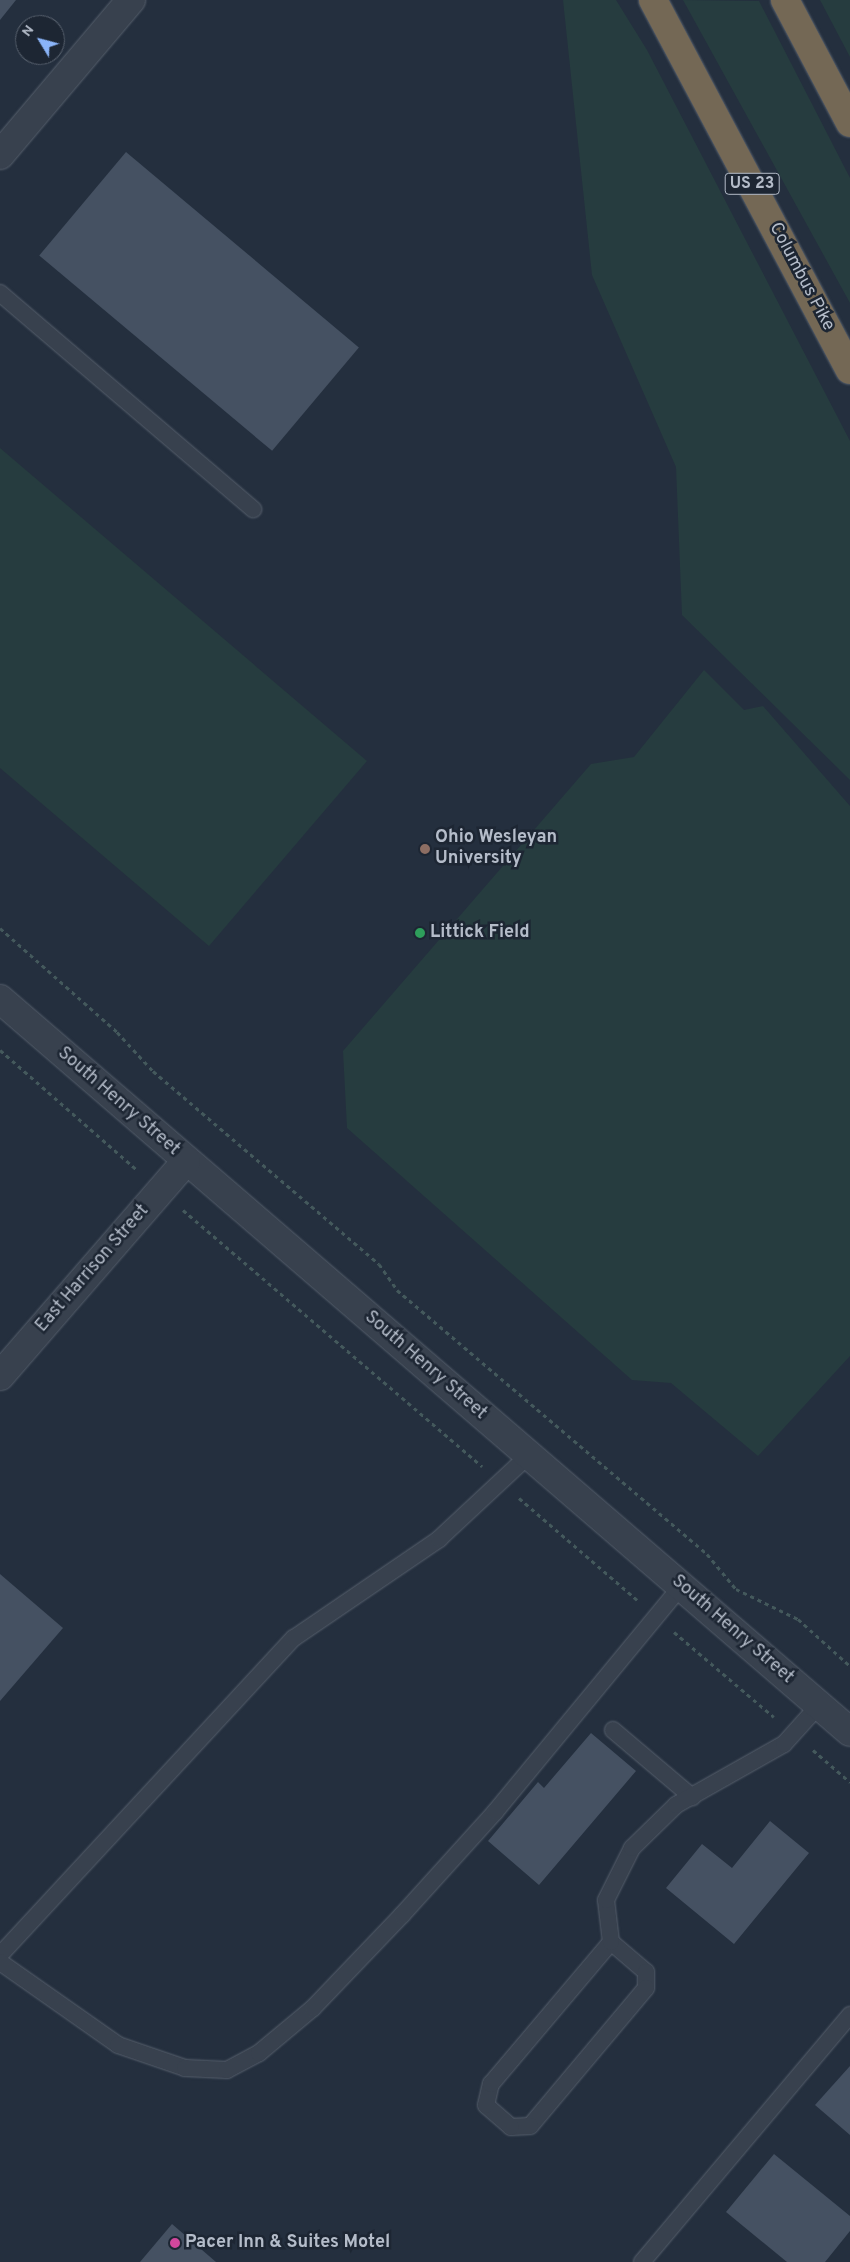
<!DOCTYPE html>
<html>
<head>
<meta charset="utf-8">
<style>
	body { margin:0 }
	#map { position:relative; width:850px; height:2262px; overflow:hidden; background:#242f3e; font-family:Overpass,sans-serif }
	div>[style] { position:absolute }
	.green>* { inset:0; background:#263c3f }
	.building>* { inset:0; background:#455162; transform-origin:0 0 }
	.path>* { height:3px; margin-top:-1.5px; transform-origin:0; background:repeating-linear-gradient(90deg,#44595c 0 4px,transparent 0 8px) }
	.roads { filter:drop-shadow(0 0 1px #565f6c) drop-shadow(0 0 1px #565f6c) }
	.service>* { height:16px; margin:-8px; padding:0 8px; transform-origin:8px; border-radius:8px; background:#38414e }
	.minor>* { height:28px; margin:-14px; padding:0 14px; transform-origin:14px; border-radius:14px; background:#38414e }
	.motorway>* { height:28px; margin:-14px; padding:0 14px; transform-origin:14px; border-radius:14px; background:#746855 }
	.dots>* { width:14px; height:14px; translate:-50% -50%; box-sizing:border-box; border:2px solid #1d2633; border-radius:50% }
	span { translate:-50% -50%; white-space:nowrap; text-align:center; line-height:1.15; -webkit-text-stroke:5px #1d2633; paint-order:stroke }
	.shield-label span { padding:1px 4px; background:#1d2633; border:1px solid; border-radius:4px; -webkit-text-stroke-width:0 }
	.shield-label { font-size:16px; color:#b4bcc9; font-weight:700 }
	.street-label { font-size:18px; color:#b4bcc9 }
	.poi-label { font-size:18px; color:#b4bcc9; font-weight:700 }
	.left { translate:0 -50%; text-align:left }
	.north { position:absolute; left:15px; top:15px; width:50px; height:50px; box-sizing:border-box; background:#1d2633; border:1px solid #59626f; border-radius:50%; rotate:307deg; font-size:14px; font-weight:700; line-height:20px; text-align:center; color:#b4bcc9 }
	.north::after { content:''; display:block; margin:auto; width:18px; height:22px; background:#8ab4f8; clip-path:polygon(50% 0,100% 100%,50% 72%,0 100%) }
</style>
</head>
<body>
<div id="map">
	<div class="green">
		<i style="clip-path:polygon(563px 0,616px 0,647px 50px,850px 441px,850px 780px,682px 615px,676px 467px,592px 275px)"></i>
		<i style="clip-path:polygon(683px 0,759px 1px,850px 178px,850px 303px)"></i>
		<i style="clip-path:polygon(820px 0,850px 0,850px 57px)"></i>
		<i style="clip-path:polygon(0 448px,367px 761px,209px 946px,0 768px)"></i>
		<i style="clip-path:polygon(704px 670px,744px 710px,763px 706px,850px 806px,850px 1356px,758px 1456px,671px 1383px,632px 1380px,347px 1128px,343px 1051px,591px 764px,634px 757px)"></i>
	</div>
	<div class="building">
		<i style="clip-path:polygon(0 0,16px 0,0 20px)"></i>
		<i style="left:126px;top:152px;width:304px;height:135px;rotate:40deg"></i>
		<i style="clip-path:polygon(0 1574px,63px 1628px,0 1701px)"></i>
		<i style="clip-path:polygon(591px 1733px,636px 1771px,539px 1885px,488px 1841px,538px 1782px,544px 1788px)"></i>
		<i style="clip-path:polygon(770px 1821px,809px 1853px,734px 1944px,666px 1888px,702px 1844px,732px 1868px)"></i>
		<i style="clip-path:polygon(850px 2066px,850px 2135px,815px 2105px)"></i>
		<i style="clip-path:polygon(774px 2154px,850px 2216px,850px 2231px,825px 2262px,787px 2262px,726px 2212px)"></i>
		<i style="clip-path:polygon(172px 2224px,216px 2262px,140px 2262px)"></i>
	</div>
	<div class="path">
		<i style="left:0;top:928px;width:157px;rotate:41.6deg"></i>
		<i style="left:117px;top:1032px;width:53px;rotate:47.3deg"></i>
		<i style="left:153px;top:1071px;width:297px;rotate:40.5deg"></i>
		<i style="left:379px;top:1264px;width:32px;rotate:55deg"></i>
		<i style="left:397px;top:1290px;width:407px;rotate:40.4deg"></i>
		<i style="left:707px;top:1554px;width:45px;rotate:50.4deg"></i>
		<i style="left:736px;top:1589px;width:69px;rotate:25.8deg"></i>
		<i style="left:798px;top:1619px;width:70px;rotate:42.1deg"></i>
		<i style="left:0;top:1050px;width:182px;rotate:41.2deg"></i>
		<i style="left:183px;top:1210px;width:394px;rotate:40.6deg"></i>
		<i style="left:519px;top:1498px;width:156px;rotate:40.8deg"></i>
		<i style="left:674px;top:1632px;width:131px;rotate:40.4deg"></i>
		<i style="left:813px;top:1750px;width:49px;rotate:40.9deg"></i>
	</div>
	<div class="roads">
		<div class="service">
			<i style="left:0;top:293px;width:333px;rotate:40.5deg"></i>
			<i style="left:613px;top:1730px;width:104px;rotate:40.3deg"></i>
			<i style="left:611px;top:1942px;width:46px;rotate:40.6deg"></i>
			<i style="left:646px;top:1972px;width:16px;rotate:90deg"></i>
			<i style="left:646px;top:1988px;width:180px;rotate:130deg"></i>
			<i style="left:530px;top:2126px;width:19px;rotate:177deg"></i>
			<i style="left:511px;top:2127px;width:33px;rotate:-139deg"></i>
			<i style="left:486px;top:2105px;width:22px;rotate:-77deg"></i>
			<i style="left:491px;top:2084px;width:186px;rotate:-49.8deg"></i>
			<i style="left:611px;top:1942px;width:42px;rotate:-96.8deg"></i>
			<i style="left:606px;top:1900px;width:58px;rotate:-63.4deg"></i>
			<i style="left:632px;top:1848px;width:62px;rotate:-44.3deg"></i>
			<i style="left:676px;top:1805px;width:124px;rotate:-29.5deg"></i>
			<i style="left:784px;top:1744px;width:52px;rotate:-48.1deg"></i>
			<i style="left:0;top:1955px;width:432px;rotate:-47.2deg"></i>
			<i style="left:294px;top:1638px;width:176px;rotate:-34.3deg"></i>
			<i style="left:439px;top:1539px;width:123px;rotate:-43deg"></i>
			<i style="left:0;top:1962px;width:144px;rotate:35.1deg"></i>
			<i style="left:118px;top:2045px;width:71px;rotate:18.9deg"></i>
			<i style="left:185px;top:2068px;width:42px;rotate:2.7deg"></i>
			<i style="left:227px;top:2070px;width:36px;rotate:-28deg"></i>
			<i style="left:259px;top:2053px;width:70px;rotate:-39.8deg"></i>
			<i style="left:313px;top:2008px;width:129px;rotate:-46.3deg"></i>
			<i style="left:402px;top:1915px;width:139px;rotate:-47.9deg"></i>
			<i style="left:495px;top:1812px;width:293px;rotate:-50.5deg"></i>
			<i style="left:642px;top:2262px;width:323px;rotate:-49.9deg"></i>
		</div>
		<div class="minor">
			<i style="left:0;top:155px;width:203px;rotate:-49.8deg"></i>
			<i style="left:0;top:999px;width:1122px;rotate:40.77deg"></i>
			<i style="left:0;top:1376px;width:284px;rotate:-49.1deg"></i>
		</div>
		<div class="motorway">
			<i style="left:653px;top:0;width:419px;rotate:62deg"></i>
			<i style="left:785px;top:0;width:139px;rotate:62.1deg"></i>
		</div>
	</div>
	<div class="dots">
		<i style="left:425px;top:849px;background:#8d6e63"></i>
		<i style="left:420px;top:933px;background:#2e9e5b"></i>
		<i style="left:175px;top:2243px;background:#d1479c"></i>
	</div>
	<div class="shield-label">
		<span style="left:752px;top:184px">US 23</span>
	</div>
	<div class="street-label">
		<span style="left:801px;top:277px;rotate:62deg">Columbus Pike</span>
		<span style="left:118px;top:1102px;rotate:41deg">South Henry Street</span>
		<span style="left:93px;top:1269px;rotate:-49deg">East Harrison Street</span>
		<span style="left:425px;top:1366px;rotate:41deg">South Henry Street</span>
		<span style="left:732px;top:1630px;rotate:41deg">South Henry Street</span>
	</div>
	<div class="poi-label">
		<span class="left" style="left:435px;top:849px">Ohio Wesleyan<br>University</span>
		<span class="left" style="left:430px;top:933px">Littick Field</span>
		<span class="left" style="left:185px;top:2243px">Pacer Inn &amp; Suites Motel</span>
	</div>
	<div class="north">N</div>
</div>
</body>
</html>
